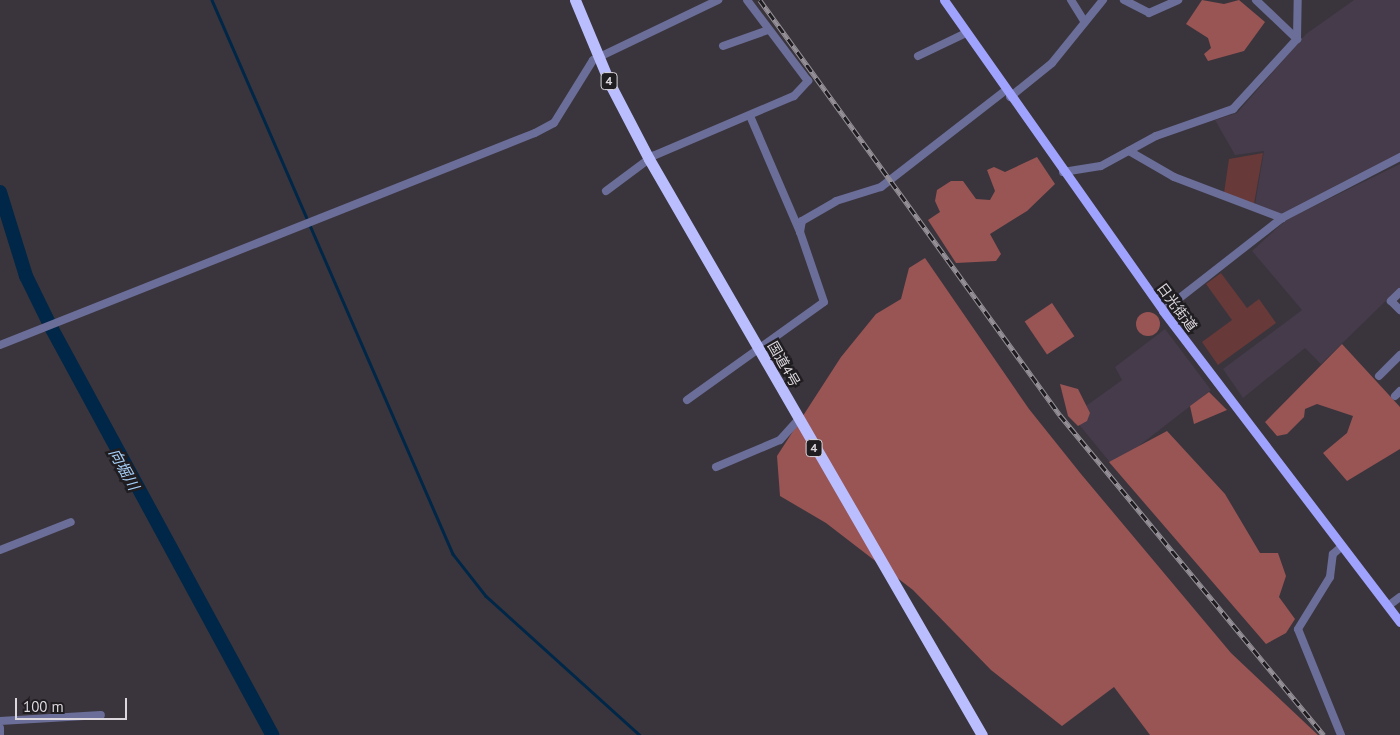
<!DOCTYPE html>
<html>
<head>
<meta charset="utf-8">
<style>
	body { margin:0 }
	#map { position:relative; width:1400px; height:735px; overflow:hidden; background:#3a353d; font-family:"PT Sans","Noto Sans JP",sans-serif }
	div>[style] { position:absolute }
	.built>* { inset:0; background:#453b4a }
	.green>* { inset:0; background:#673938 }
	.forest>* { inset:0; background:#995454; transform-origin:0 0 }
	.round { border-radius:50% }
	.stream>* { height:2.5px; margin:-1.25px; padding:0 1.25px; transform-origin:1.25px; border-radius:1.25px; background:#002747 }
	.river>* { height:14px; margin:-7px; padding:0 7px; transform-origin:7px; border-radius:7px; background:#002747 }
	.minor>* { height:8px; margin:-4px; padding:0 4px; transform-origin:4px; border-radius:4px; background:#6c6e9a }
	.major>* { height:9px; margin:-4.5px; padding:0 4.5px; transform-origin:4.5px; border-radius:4.5px; background:#a0a3fd }
	.highway>* { height:11px; margin:-5.5px; padding:0 5.5px; transform-origin:5.5px; border-radius:5.5px; background:#babeff }
	.rail>* { height:4.5px; margin-top:-2.25px; transform-origin:0; background:repeating-linear-gradient(90deg,#201d21 0 8px,#959097 0 16px); box-sizing:border-box; border-block:1px solid #959097 }
	span { translate:-50% -50%; white-space:nowrap; text-align:center; line-height:1.15; -webkit-text-stroke:5px #201d21; paint-order:stroke }
	.shield-label span { padding:1px 4px; background:#201d21; border:1px solid; border-radius:4px; -webkit-text-stroke-width:0 }
	.shield-label { font-size:12px; color:#dbd7dd; font-weight:700 }
	.street-label { font-size:14px; color:#dbd7dd }
	.water-label { font-size:15px; color:#a7d1fa; font-style:italic }
	.scale { position:absolute; left:15px; top:698px; width:112px; height:22px; box-sizing:border-box; border:2px solid #dbd7dd; border-top:0; padding-left:6px; font-size:15px; line-height:18px; white-space:nowrap; color:#dbd7dd; -webkit-text-stroke:4px #201d21; paint-order:stroke }
</style>
</head>
<body>
<div id="map">
	<div class="built">
		<i style="clip-path:polygon(1354px 0,1400px 0,1400px 154px,1282px 215px,1255px 204px,1264px 151px,1235px 155px,1215px 120px,1237px 113px,1306px 34px)"></i>
		<i style="clip-path:polygon(1400px 164px,1400px 287px,1321px 364px,1305px 348px,1243px 398px,1223px 369px,1302px 310px,1252px 251px,1286px 220px)"></i>
		<i style="clip-path:polygon(1165px 329px,1211px 390px,1113px 466px,1072px 416px,1122px 380px,1115px 367px)"></i>
	</div>
	<div class="green">
		<i style="clip-path:polygon(1263px 153px,1254px 204px,1224px 193px,1229px 159px)"></i>
		<i style="clip-path:polygon(1221px 273px,1247px 308px,1259px 299px,1276px 323px,1218px 365px,1202px 342px,1232px 320px,1206px 284px)"></i>
	</div>
	<div class="forest">
		<i style="clip-path:polygon(1202px 0,1224px 4px,1239px 0,1265px 22px,1244px 51px,1208px 61px,1204px 54px,1211px 48px,1208px 38px,1186px 24px)"></i>
		<i style="clip-path:polygon(1037px 157px,1055px 184px,1027px 211px,990px 234px,1001px 254px,996px 261px,956px 263px,928px 220px,940px 212px,935px 201px,937px 190px,951px 181px,963px 181px,976px 199px,990px 200px,995px 191px,987px 170px,994px 167px,1005px 172px)"></i>
		<i style="clip-path:polygon(925px 258px,1029px 409px,1081px 474px,1231px 653px,1318px 735px,1150px 735px,1114px 687px,1062px 726px,991px 670px,913px 590px,826px 523px,780px 496px,777px 456px,841px 357px,876px 314px,901px 299px,909px 268px)"></i>
		<i style="left:1052px;top:303px;width:40px;height:33px;rotate:56deg"></i>
		<i class="round" style="left:1136px;top:312px;width:24px;height:24px"></i>
		<i style="clip-path:polygon(1342px 344px,1400px 407px,1400px 449px,1347px 481px,1323px 453px,1347px 433px,1353px 416px,1317px 404px,1305px 409px,1304px 417px,1287px 434px,1277px 436px,1265px 422px)"></i>
		<i style="clip-path:polygon(1060px 384px,1078px 389px,1090px 413px,1087px 421px,1078px 426px,1068px 416px)"></i>
		<i style="clip-path:polygon(1209px 392px,1227px 410px,1194px 424px,1190px 406px)"></i>
		<i style="clip-path:polygon(1167px 431px,1225px 494px,1260px 553px,1278px 553px,1286px 576px,1279px 597px,1295px 619px,1286px 633px,1266px 644px,1109px 462px)"></i>
	</div>
	<div class="stream">
		<i style="left:212px;top:0;width:604px;rotate:66.49deg"></i>
		<i style="left:453px;top:554px;width:53px;rotate:51.8deg"></i>
		<i style="left:486px;top:596px;width:207px;rotate:42.1deg"></i>
	</div>
	<div class="river">
		<i style="left:0;top:192px;width:88px;rotate:72.8deg"></i>
		<i style="left:26px;top:276px;width:59px;rotate:63.9deg"></i>
		<i style="left:52px;top:329px;width:462px;rotate:61.5deg"></i>
	</div>
	<div class="minor">
		<i style="left:1071px;top:0;width:26px;rotate:58deg"></i>
		<i style="left:1124px;top:0;width:28px;rotate:27deg"></i>
		<i style="left:1149px;top:13px;width:32px;rotate:-24deg"></i>
		<i style="left:1256px;top:0;width:57px;rotate:43.6deg"></i>
		<i style="left:723px;top:46px;width:48px;rotate:-19.6deg"></i>
		<i style="left:918px;top:56px;width:53px;rotate:-25.6deg"></i>
		<i style="left:1010px;top:97px;width:54px;rotate:-39deg"></i>
		<i style="left:1052px;top:63px;width:81px;rotate:-51deg"></i>
		<i style="left:1129px;top:151px;width:52px;rotate:30deg"></i>
		<i style="left:1174px;top:177px;width:116px;rotate:20.8deg"></i>
		<i style="left:1063px;top:172px;width:38px;rotate:-9deg"></i>
		<i style="left:1101px;top:166px;width:63px;rotate:-28.6deg"></i>
		<i style="left:1156px;top:136px;width:82px;rotate:-19.3deg"></i>
		<i style="left:1233px;top:109px;width:95px;rotate:-47.6deg"></i>
		<i style="left:1297px;top:39px;width:39px;rotate:-89deg"></i>
		<i style="left:606px;top:191px;width:59px;rotate:-36.7deg"></i>
		<i style="left:653px;top:156px;width:153px;rotate:-23.1deg"></i>
		<i style="left:794px;top:96px;width:21px;rotate:-47deg"></i>
		<i style="left:808px;top:81px;width:101px;rotate:-127deg"></i>
		<i style="left:800px;top:232px;width:11px;rotate:-80deg"></i>
		<i style="left:802px;top:221px;width:39px;rotate:-30deg"></i>
		<i style="left:836px;top:201px;width:47px;rotate:-17.3deg"></i>
		<i style="left:881px;top:187px;width:158px;rotate:-37.8deg"></i>
		<i style="left:1400px;top:292px;width:13px;rotate:135deg"></i>
		<i style="left:1391px;top:301px;width:13px;rotate:45deg"></i>
		<i style="left:1163px;top:311px;width:151px;rotate:-38deg"></i>
		<i style="left:1282px;top:218px;width:133px;rotate:-27.3deg"></i>
		<i style="left:0;top:345px;width:575px;rotate:-21.62deg"></i>
		<i style="left:535px;top:133px;width:21px;rotate:-28deg"></i>
		<i style="left:554px;top:123px;width:74px;rotate:-58.2deg"></i>
		<i style="left:593px;top:60px;width:139px;rotate:-25.6deg"></i>
		<i style="left:1379px;top:376px;width:30px;rotate:-45deg"></i>
		<i style="left:1395px;top:396px;width:7px;rotate:-45deg"></i>
		<i style="left:687px;top:400px;width:168px;rotate:-35.6deg"></i>
		<i style="left:824px;top:302px;width:74px;rotate:-108.9deg"></i>
		<i style="left:800px;top:232px;width:126px;rotate:-113.3deg"></i>
		<i style="left:716px;top:467px;width:69px;rotate:-22.9deg"></i>
		<i style="left:780px;top:440px;width:27px;rotate:-48deg"></i>
		<i style="left:0;top:550px;width:76px;rotate:-21.5deg"></i>
		<i style="left:1388px;top:606px;width:15px;rotate:-37deg"></i>
		<i style="left:0;top:721px;width:101px;rotate:-3.4deg"></i>
		<i style="left:0;top:728px;width:7px;rotate:90deg"></i>
		<i style="left:1341px;top:735px;width:114px;rotate:-112.1deg"></i>
		<i style="left:1298px;top:629px;width:61px;rotate:-58.4deg"></i>
		<i style="left:1330px;top:577px;width:23px;rotate:-83deg"></i>
		<i style="left:1333px;top:554px;width:11px;rotate:-41deg"></i>
	</div>
	<div class="major">
		<i style="left:944px;top:0;width:380px;rotate:54.8deg"></i>
		<i style="left:1163px;top:311px;width:391px;rotate:52.7deg"></i>
	</div>
	<div class="highway">
		<i style="left:575px;top:0;width:93px;rotate:67.3deg"></i>
		<i style="left:611px;top:86px;width:82px;rotate:62.5deg"></i>
		<i style="left:649px;top:159px;width:665px;rotate:59.97deg"></i>
	</div>
	<div class="rail">
		<i style="left:760px;top:0;width:512px;rotate:54.14deg"></i>
		<i style="left:1060px;top:415px;width:415px;rotate:50.5deg"></i>
	</div>
	<div class="shield-label">
		<span style="left:609px;top:81px">4</span>
		<span style="left:814px;top:448px">4</span>
	</div>
	<div class="street-label">
		<span style="left:1177px;top:307px;rotate:53deg">日光街道</span>
		<span style="left:784px;top:364px;rotate:60deg">国道4号</span>
	</div>
	<div class="water-label">
		<span style="left:124px;top:469px;rotate:61deg">向堀川</span>
	</div>
	<div class="scale">100 m</div>
</div>
</body>
</html>
